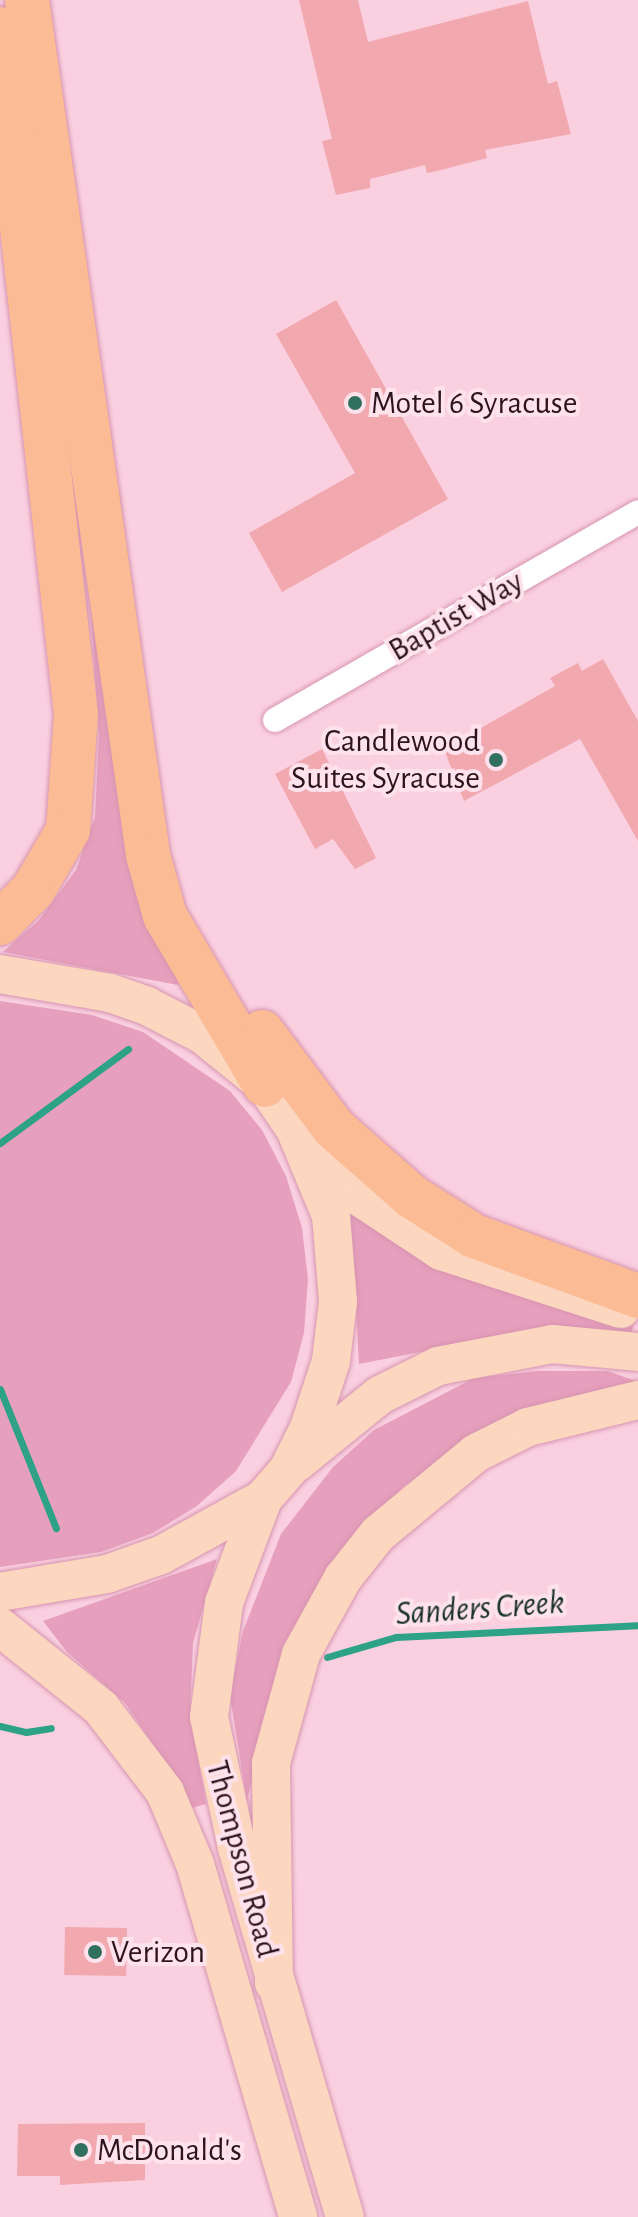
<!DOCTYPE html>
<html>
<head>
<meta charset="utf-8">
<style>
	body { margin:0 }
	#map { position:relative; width:638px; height:2217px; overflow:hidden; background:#fad0e0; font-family:"Alegreya Sans",sans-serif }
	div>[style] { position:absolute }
	.green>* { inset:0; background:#e69fbc }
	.stream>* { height:7px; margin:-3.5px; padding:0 3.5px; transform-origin:3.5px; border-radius:3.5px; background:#2ea287 }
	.building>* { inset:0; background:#f1a8af; transform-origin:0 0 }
	.roads { filter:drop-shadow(0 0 2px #d794b0) drop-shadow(0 0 2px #d794b0) }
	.street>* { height:24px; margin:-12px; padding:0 12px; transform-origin:12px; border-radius:12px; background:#fff }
	.primary>* { height:38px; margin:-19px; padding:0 19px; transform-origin:19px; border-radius:19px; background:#fdd6bf }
	.highway>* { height:44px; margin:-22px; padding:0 22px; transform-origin:22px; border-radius:22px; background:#fbbb94 }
	.dots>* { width:22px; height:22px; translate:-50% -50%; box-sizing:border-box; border:4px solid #ffe2ec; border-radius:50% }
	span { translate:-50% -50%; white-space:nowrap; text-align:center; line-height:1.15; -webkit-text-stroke:8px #ffe2ec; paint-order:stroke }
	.poi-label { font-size:32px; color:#2c141e }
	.left { translate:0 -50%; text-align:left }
	.right { translate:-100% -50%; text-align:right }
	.street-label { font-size:32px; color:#2c141e }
	.water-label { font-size:34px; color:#1a322b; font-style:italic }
</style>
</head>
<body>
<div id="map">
	<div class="green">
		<i style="clip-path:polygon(90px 598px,178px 976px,178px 985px,3px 952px,39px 920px,76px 870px,95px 817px,99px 734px)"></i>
		<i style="clip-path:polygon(0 1001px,92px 1015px,143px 1032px,230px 1091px,262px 1130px,286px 1176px,302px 1228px,308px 1279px,304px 1333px,291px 1382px,236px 1471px,197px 1506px,153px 1533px,101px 1552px,0 1567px)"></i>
		<i style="clip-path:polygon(350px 1202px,635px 1319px,630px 1339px,471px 1342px,359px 1364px)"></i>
		<i style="clip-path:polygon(537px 1371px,608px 1371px,638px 1382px,537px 1406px,482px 1432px,404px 1486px,357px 1534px,281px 1661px,247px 1800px,230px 1696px,243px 1631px,281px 1534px,333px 1467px,374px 1430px,474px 1378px)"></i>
		<i style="clip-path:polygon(217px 1559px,193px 1643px,190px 1714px,206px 1804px,188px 1809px,172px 1772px,125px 1703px,67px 1652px,43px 1621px)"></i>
	</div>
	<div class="stream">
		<i style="left:0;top:1143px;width:159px;rotate:-36.3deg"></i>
		<i style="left:0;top:1389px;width:150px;rotate:68.1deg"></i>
		<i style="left:327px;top:1657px;width:72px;rotate:-16.2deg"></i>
		<i style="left:396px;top:1637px;width:242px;rotate:-2.8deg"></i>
		<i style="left:0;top:1726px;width:27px;rotate:13deg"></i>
		<i style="left:26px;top:1732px;width:25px;rotate:-9deg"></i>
	</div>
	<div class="building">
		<i style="clip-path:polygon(299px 0,358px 0,368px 42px,528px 1px,548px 84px,557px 81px,571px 134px,485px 150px,487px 158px,437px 171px,427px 173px,425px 165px,370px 179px,370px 188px,336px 195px,322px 141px,332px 139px)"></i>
		<i style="clip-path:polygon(336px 300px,448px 499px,282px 592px,249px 533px,355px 473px,276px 334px)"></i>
		<i style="clip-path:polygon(603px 659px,638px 721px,638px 841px,580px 739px,464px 801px,444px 749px,555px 686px,550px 678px,578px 663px,582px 671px)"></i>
		<i style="clip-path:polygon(322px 749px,376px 858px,355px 869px,333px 839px,315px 849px,275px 774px)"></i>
		<i style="left:65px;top:1927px;width:62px;height:48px;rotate:1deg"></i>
		<i style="clip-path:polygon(145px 2123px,145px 2180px,60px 2185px,60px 2176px,17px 2176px,18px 2124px)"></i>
	</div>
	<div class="roads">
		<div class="street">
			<i style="left:275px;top:720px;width:418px;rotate:-29.8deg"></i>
		</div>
		<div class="primary">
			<i style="left:0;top:974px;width:112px;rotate:9.8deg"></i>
			<i style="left:110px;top:993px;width:39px;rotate:19deg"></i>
			<i style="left:147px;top:1006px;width:63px;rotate:27.4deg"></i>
			<i style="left:203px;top:1035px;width:80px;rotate:38.9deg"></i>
			<i style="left:265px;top:1085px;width:53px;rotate:55.7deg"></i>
			<i style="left:295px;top:1129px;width:94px;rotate:67.5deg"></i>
			<i style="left:331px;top:1216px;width:86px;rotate:85.3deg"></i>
			<i style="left:338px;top:1302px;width:59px;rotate:96.8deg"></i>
			<i style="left:331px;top:1361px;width:71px;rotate:108.2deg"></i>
			<i style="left:309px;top:1428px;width:47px;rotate:116.6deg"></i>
			<i style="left:288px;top:1470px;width:38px;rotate:131deg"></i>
			<i style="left:263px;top:1499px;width:116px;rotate:151.2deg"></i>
			<i style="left:161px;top:1555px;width:57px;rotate:160.6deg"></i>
			<i style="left:107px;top:1574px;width:109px;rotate:170.5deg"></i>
			<i style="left:313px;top:1149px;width:69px;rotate:45.6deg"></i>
			<i style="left:361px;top:1198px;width:96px;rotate:33.5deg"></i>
			<i style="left:441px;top:1251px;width:189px;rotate:17.9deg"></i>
			<i style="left:296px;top:1463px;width:108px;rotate:-39deg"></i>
			<i style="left:380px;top:1395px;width:65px;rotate:-26.6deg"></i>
			<i style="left:438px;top:1366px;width:116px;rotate:-10.9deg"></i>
			<i style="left:552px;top:1344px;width:86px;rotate:5.3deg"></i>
			<i style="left:263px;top:1499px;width:111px;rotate:110.6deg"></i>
			<i style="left:224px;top:1603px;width:115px;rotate:97.5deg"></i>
			<i style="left:209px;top:1717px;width:134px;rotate:77.9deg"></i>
			<i style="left:237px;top:1848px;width:384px;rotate:73.7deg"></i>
			<i style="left:0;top:1627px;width:129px;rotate:38.7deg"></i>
			<i style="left:101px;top:1708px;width:106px;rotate:52.7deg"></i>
			<i style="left:165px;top:1792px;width:78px;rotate:67.4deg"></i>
			<i style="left:195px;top:1864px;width:368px;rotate:73.7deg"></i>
			<i style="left:274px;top:1983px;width:220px;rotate:-90.8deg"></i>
			<i style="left:271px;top:1763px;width:113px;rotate:-74.6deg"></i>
			<i style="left:301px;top:1654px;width:87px;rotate:-61.1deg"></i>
			<i style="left:343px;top:1578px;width:56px;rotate:-51.5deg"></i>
			<i style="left:378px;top:1534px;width:127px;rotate:-39.6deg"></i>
			<i style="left:476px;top:1453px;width:58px;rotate:-26.6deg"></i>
			<i style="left:528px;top:1427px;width:113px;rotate:-13.8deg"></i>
		</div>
		<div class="highway">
			<i style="left:27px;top:0;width:864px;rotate:81.94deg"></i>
			<i style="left:148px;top:855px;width:63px;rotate:74.4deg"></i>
			<i style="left:165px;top:916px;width:196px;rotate:59.4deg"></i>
			<i style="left:0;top:29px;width:689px;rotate:83.67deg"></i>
			<i style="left:76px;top:714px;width:116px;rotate:93.9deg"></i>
			<i style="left:68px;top:830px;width:69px;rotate:120.3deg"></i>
			<i style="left:33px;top:890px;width:47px;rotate:135deg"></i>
			<i style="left:262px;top:1032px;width:120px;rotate:53.1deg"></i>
			<i style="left:334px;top:1128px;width:103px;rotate:41.4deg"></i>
			<i style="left:411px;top:1196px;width:75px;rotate:32.4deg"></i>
			<i style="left:474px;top:1236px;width:175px;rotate:20.1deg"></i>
		</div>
	</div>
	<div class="dots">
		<i style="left:355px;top:403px;background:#30705f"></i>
		<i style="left:496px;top:760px;background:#30705f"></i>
		<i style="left:95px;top:1952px;background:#30705f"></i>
		<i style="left:81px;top:2150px;background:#30705f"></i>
	</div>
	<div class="poi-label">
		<span class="left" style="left:371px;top:403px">Motel 6 Syracuse</span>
		<span class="right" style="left:480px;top:760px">Candlewood<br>Suites Syracuse</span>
		<span class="left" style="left:111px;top:1952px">Verizon</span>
		<span class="left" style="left:97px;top:2150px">McDonald's</span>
	</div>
	<div class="street-label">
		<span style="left:456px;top:616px;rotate:-30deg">Baptist Way</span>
		<span style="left:242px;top:1859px;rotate:75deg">Thompson Road</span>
	</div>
	<div class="water-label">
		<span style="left:480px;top:1609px;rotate:-4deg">Sanders Creek</span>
	</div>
</div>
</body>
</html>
